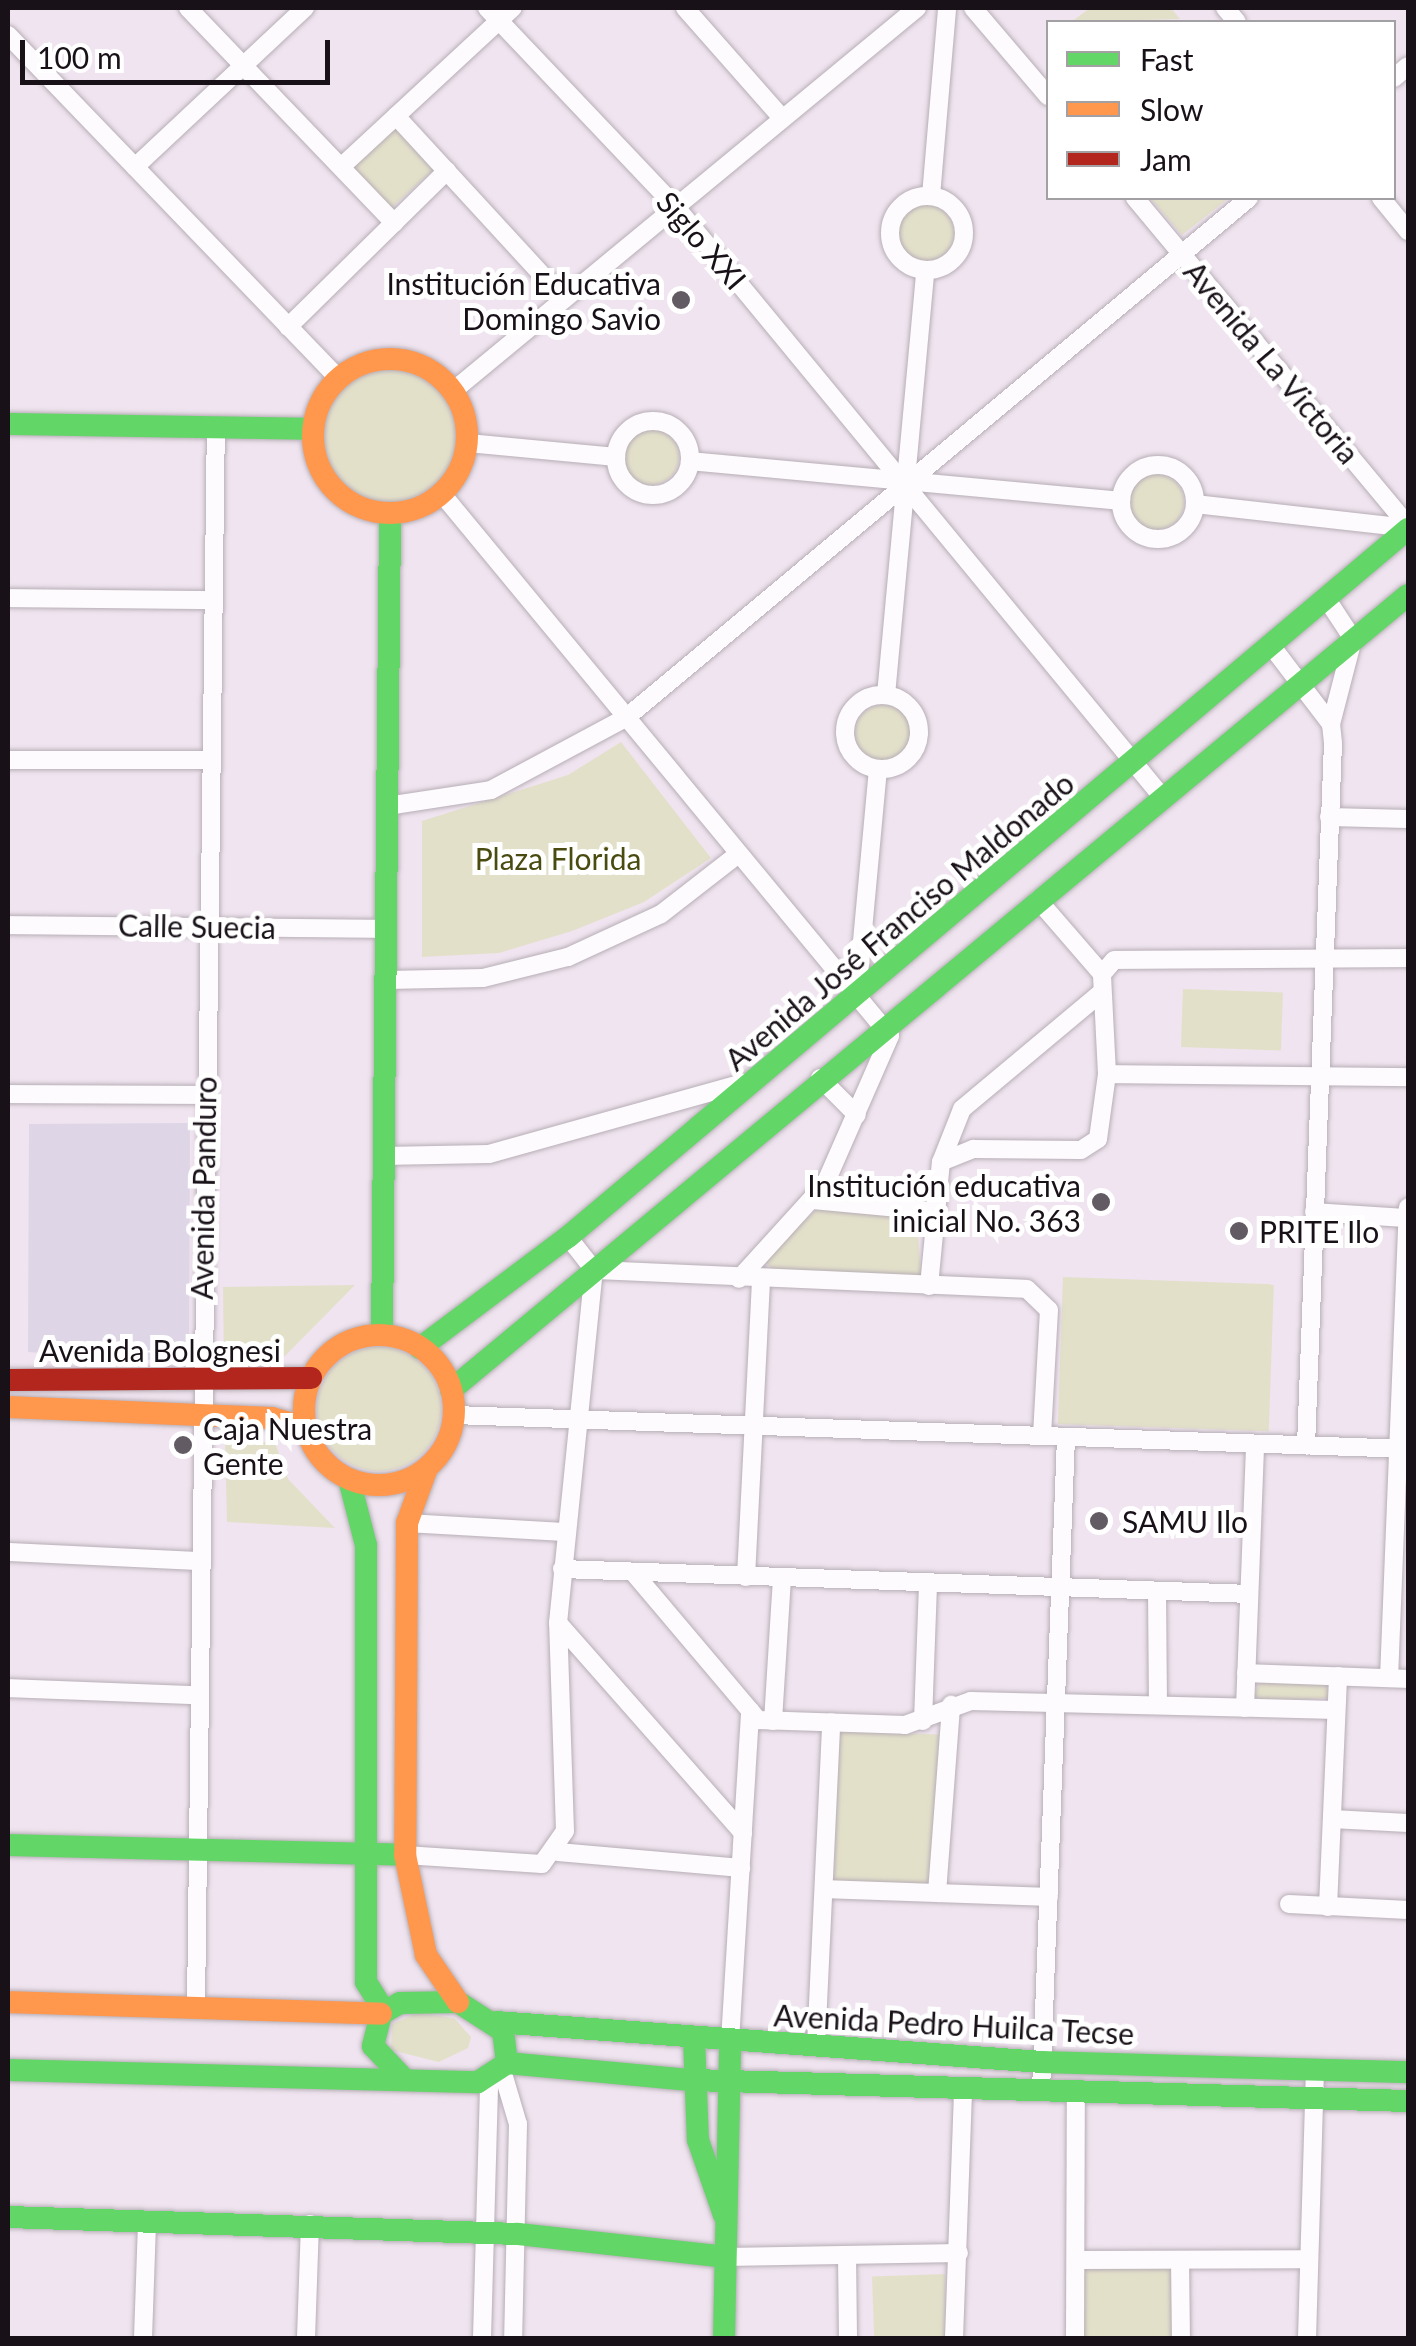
<!DOCTYPE html>
<html>
<head>
<meta charset="utf-8">
<style>
	body { margin:0 }
	#map { position:relative; width:1416px; height:2346px; overflow:hidden; background:#efe4ef; font-family:Lato,sans-serif }
	div>[style] { position:absolute }
	.commercial>* { inset:0; background:#ded6e6 }
	.green>* { inset:0; background:#e3e0ca; transform-origin:0 0 }
	.round { border-radius:50% }
	.roads { filter:drop-shadow(0 0 2px #b7aeb6) drop-shadow(0 0 2px #b7aeb6) }
	.street>* { height:18px; margin:-9px; padding:0 9px; transform-origin:9px; border-radius:9px; background:#fdfbfd }
	.street>.ring { margin:-9px; padding:0; box-sizing:content-box; background:none; border:18px solid #fdfbfd; border-radius:50% }
	.fast>* { height:22px; margin:-11px; padding:0 11px; transform-origin:11px; border-radius:11px; background:#63d668 }
	.slow>* { height:22px; margin:-11px; padding:0 11px; transform-origin:11px; border-radius:11px; background:#ff974d }
	.slow>.ring { margin:-11px; padding:0; box-sizing:content-box; background:none; border:22px solid #ff974d; border-radius:50% }
	.jam>* { height:22px; margin:-11px; padding:0 11px; transform-origin:11px; border-radius:11px; background:#b3261e }
	.dots>* { width:28px; height:28px; translate:-50% -50%; box-sizing:border-box; border:5px solid #fff; border-radius:50% }
	span { translate:-50% -50%; white-space:nowrap; text-align:center; line-height:1.15; -webkit-text-stroke:10px #fff; paint-order:stroke }
	.street-label { font-size:30px; color:#181118 }
	.poi-label { font-size:30px; color:#181118 }
	.right { translate:-100% -50%; text-align:right }
	.left { translate:0 -50%; text-align:left }
	.park-label { font-size:30px; color:#494b11 }
	.frame { position:absolute; inset:0; border:10px solid #181118; pointer-events:none }
	.legend { position:absolute; left:1046px; top:20px; width:350px; height:180px; box-sizing:border-box; background:#fff; border:2px solid #a3a0a3; margin:0; padding:12px 18px; list-style:none; font-size:30px; color:#181118 }
	.legend li { display:flex; align-items:center; gap:20px; height:50px }
	.legend b { width:50px; border:2px solid #a3a0a3 }
	.scale { position:absolute; left:20px; top:40px; width:310px; height:45px; box-sizing:border-box; border:5px solid #181118; border-top:0; padding-left:12px; font-size:30px; line-height:35px; white-space:nowrap; color:#181118; -webkit-text-stroke:8px #fff; paint-order:stroke }
</style>
</head>
<body>
<div id="map">
	<div class="commercial">
		<i style="clip-path:polygon(190px 1123px,189px 1353px,162px 1361px,28px 1352px,29px 1124px)"></i>
	</div>
	<div class="green">
		<i style="clip-path:polygon(1090px 8px,1171px 8px,1180px 19px,1071px 22px)"></i>
		<i style="left:394px;top:126px;width:59px;height:57px;rotate:48deg"></i>
		<i style="clip-path:polygon(1150px 198px,1229px 198px,1182px 235px)"></i>
		<i class="round" style="left:898px;top:205px;width:56px;height:56px"></i>
		<i class="round" style="left:321px;top:368px;width:136px;height:136px"></i>
		<i class="round" style="left:623px;top:429px;width:56px;height:56px"></i>
		<i class="round" style="left:1128px;top:474px;width:56px;height:56px"></i>
		<i class="round" style="left:855px;top:705px;width:56px;height:56px"></i>
		<i style="clip-path:polygon(621px 742px,711px 858px,644px 902px,572px 931px,499px 953px,422px 957px,422px 821px,568px 775px)"></i>
		<i style="left:1183px;top:989px;width:100px;height:58px;rotate:2deg"></i>
		<i style="clip-path:polygon(818px 1209px,917px 1219px,921px 1276px,774px 1270px,760px 1258px)"></i>
		<i style="left:1063px;top:1277px;width:211px;height:147px;rotate:2deg"></i>
		<i style="clip-path:polygon(355px 1285px,280px 1361px,224px 1363px,223px 1287px)"></i>
		<i class="round" style="left:317px;top:1347px;width:124px;height:124px"></i>
		<i style="clip-path:polygon(225px 1439px,275px 1443px,288px 1479px,335px 1528px,227px 1522px)"></i>
		<i style="clip-path:polygon(1261px 1679px,1326px 1684px,1330px 1698px,1262px 1701px,1254px 1696px)"></i>
		<i style="left:839px;top:1731px;width:100px;height:151px;rotate:2deg"></i>
		<i style="clip-path:polygon(417px 2013px,454px 2018px,471px 2037px,468px 2048px,439px 2062px,391px 2050px,392px 2024px)"></i>
		<i style="left:1081px;top:2265px;width:93px;height:73px"></i>
		<i style="left:945px;top:2274px;width:64px;height:73px;rotate:88deg"></i>
	</div>
	<div class="roads">
		<div class="street">
			<i style="left:188px;top:8px;width:298px;rotate:46.2deg"></i>
			<i style="left:487px;top:8px;width:273px;rotate:46.5deg"></i>
			<i style="left:675px;top:206px;width:767px;rotate:50.5deg"></i>
			<i style="left:685px;top:8px;width:147px;rotate:48.6deg"></i>
			<i style="left:973px;top:8px;width:116px;rotate:49.6deg"></i>
			<i style="left:1225px;top:8px;width:18px;rotate:49deg"></i>
			<i style="left:8px;top:35px;width:476px;rotate:46.1deg"></i>
			<i style="left:1394px;top:78px;width:18px;rotate:-41deg"></i>
			<i style="left:396px;top:116px;width:248px;rotate:47.4deg"></i>
			<i style="left:135px;top:167px;width:233px;rotate:-43.1deg"></i>
			<i style="left:341px;top:167px;width:234px;rotate:-42.8deg"></i>
			<i class="ring" style="left:890px;top:196px;width:56px;height:56px"></i>
			<i style="left:931px;top:196px;width:189px;rotate:-85.1deg"></i>
			<i style="left:1135px;top:198px;width:427px;rotate:50.2deg"></i>
			<i style="left:1381px;top:198px;width:43px;rotate:50.7deg"></i>
			<i style="left:288px;top:327px;width:223px;rotate:-44.5deg"></i>
			<i style="left:453px;top:391px;width:602px;rotate:-39.54deg"></i>
			<i class="ring" style="left:616px;top:421px;width:56px;height:56px"></i>
			<i style="left:468px;top:443px;width:149px;rotate:5.4deg"></i>
			<i style="left:690px;top:461px;width:433px;rotate:5.3deg"></i>
			<i class="ring" style="left:1121px;top:465px;width:56px;height:56px"></i>
			<i style="left:442px;top:494px;width:703px;rotate:50.42deg"></i>
			<i style="left:890px;top:1036px;width:162px;rotate:113.7deg"></i>
			<i style="left:825px;top:1184px;width:128px;rotate:132.2deg"></i>
			<i style="left:1195px;top:504px;width:214px;rotate:6.4deg"></i>
			<i style="left:8px;top:598px;width:205px;rotate:0.6deg"></i>
			<i style="left:1328px;top:601px;width:45px;rotate:56.7deg"></i>
			<i style="left:1353px;top:639px;width:88px;rotate:104.5deg"></i>
			<i style="left:1273px;top:648px;width:96px;rotate:52.7deg"></i>
			<i style="left:1331px;top:724px;width:19px;rotate:84deg"></i>
			<i style="left:1333px;top:743px;width:703px;rotate:92.2deg"></i>
			<i class="ring" style="left:845px;top:695px;width:56px;height:56px"></i>
			<i style="left:886px;top:695px;width:426px;rotate:-84.7deg"></i>
			<i style="left:8px;top:760px;width:203px"></i>
			<i style="left:387px;top:806px;width:105px;rotate:-8.7deg"></i>
			<i style="left:491px;top:790px;width:154px;rotate:-28.2deg"></i>
			<i style="left:627px;top:717px;width:810px;rotate:-39.84deg"></i>
			<i style="left:1329px;top:817px;width:79px;rotate:1.5deg"></i>
			<i style="left:1038px;top:900px;width:98px;rotate:49.1deg"></i>
			<i style="left:8px;top:925px;width:379px;rotate:0.6deg"></i>
			<i style="left:387px;top:980px;width:96px;rotate:-1.2deg"></i>
			<i style="left:483px;top:978px;width:88px;rotate:-13.9deg"></i>
			<i style="left:568px;top:957px;width:102px;rotate:-24.8deg"></i>
			<i style="left:661px;top:914px;width:96px;rotate:-37.8deg"></i>
			<i style="left:857px;top:995px;width:227px;rotate:-84.7deg"></i>
			<i style="left:1107px;top:1074px;width:301px;rotate:0.6deg"></i>
			<i style="left:820px;top:1078px;width:52px;rotate:45deg"></i>
			<i style="left:8px;top:1094px;width:195px;rotate:0.3deg"></i>
			<i style="left:382px;top:1156px;width:107px;rotate:-1.1deg"></i>
			<i style="left:489px;top:1154px;width:265px;rotate:-15.6deg"></i>
			<i style="left:941px;top:1162px;width:57px;rotate:-68.4deg"></i>
			<i style="left:962px;top:1109px;width:182px;rotate:-39.9deg"></i>
			<i style="left:813px;top:1200px;width:118px;rotate:5.4deg"></i>
			<i style="left:1314px;top:1212px;width:94px;rotate:3.7deg"></i>
			<i style="left:594px;top:1270px;width:433px;rotate:2.5deg"></i>
			<i style="left:1027px;top:1289px;width:30px;rotate:44deg"></i>
			<i style="left:1049px;top:1310px;width:126px;rotate:93.2deg"></i>
			<i style="left:929px;top:1286px;width:125px;rotate:-84.5deg"></i>
			<i style="left:941px;top:1162px;width:35px;rotate:-22deg"></i>
			<i style="left:973px;top:1149px;width:108px;rotate:0.5deg"></i>
			<i style="left:1081px;top:1150px;width:20px;rotate:-33deg"></i>
			<i style="left:1098px;top:1139px;width:66px;rotate:-82.1deg"></i>
			<i style="left:1107px;top:1074px;width:100px;rotate:-92.9deg"></i>
			<i style="left:1102px;top:974px;width:18px;rotate:-49deg"></i>
			<i style="left:1114px;top:960px;width:294px;rotate:-0.4deg"></i>
			<i style="left:454px;top:1415px;width:955px;rotate:2.04deg"></i>
			<i style="left:407px;top:1523px;width:157px;rotate:3.3deg"></i>
			<i style="left:8px;top:1552px;width:191px;rotate:2.7deg"></i>
			<i style="left:562px;top:1569px;width:687px;rotate:2.08deg"></i>
			<i style="left:633px;top:1572px;width:194px;rotate:49.8deg"></i>
			<i style="left:758px;top:1720px;width:147px;rotate:1.9deg"></i>
			<i style="left:905px;top:1725px;width:70px;rotate:-20deg"></i>
			<i style="left:971px;top:1701px;width:365px;rotate:1.4deg"></i>
			<i style="left:746px;top:1577px;width:298px;rotate:-87.1deg"></i>
			<i style="left:1157px;top:1591px;width:112px;rotate:89.5deg"></i>
			<i style="left:558px;top:1623px;width:280px;rotate:48.6deg"></i>
			<i style="left:1246px;top:1673px;width:162px;rotate:2.1deg"></i>
			<i style="left:1389px;top:1678px;width:471px;rotate:-87.7deg"></i>
			<i style="left:8px;top:1688px;width:186px;rotate:2.2deg"></i>
			<i style="left:1245px;top:1708px;width:264px;rotate:-87.8deg"></i>
			<i style="left:773px;top:1721px;width:143px;rotate:-86.4deg"></i>
			<i style="left:923px;top:1721px;width:137px;rotate:-87.9deg"></i>
			<i style="left:1332px;top:1819px;width:76px;rotate:3deg"></i>
			<i style="left:558px;top:1852px;width:184px;rotate:5deg"></i>
			<i style="left:405px;top:1855px;width:137px;rotate:3.8deg"></i>
			<i style="left:542px;top:1864px;width:40px;rotate:-55.1deg"></i>
			<i style="left:565px;top:1831px;width:208px;rotate:-91.9deg"></i>
			<i style="left:558px;top:1623px;width:355px;rotate:-84.2deg"></i>
			<i style="left:594px;top:1270px;width:42px;rotate:-128.2deg"></i>
			<i style="left:824px;top:1889px;width:225px;rotate:2deg"></i>
			<i style="left:937px;top:1893px;width:189px;rotate:-85.7deg"></i>
			<i style="left:1289px;top:1904px;width:119px;rotate:2.9deg"></i>
			<i style="left:1328px;top:1907px;width:231px;rotate:-87.5deg"></i>
			<i style="left:196px;top:2008px;width:1581px;rotate:-89.28deg"></i>
			<i style="left:730px;top:2041px;width:331px;rotate:-86.5deg"></i>
			<i style="left:816px;top:2046px;width:324px;rotate:-87.3deg"></i>
			<i style="left:502px;top:2070px;width:56px;rotate:73.5deg"></i>
			<i style="left:518px;top:2124px;width:214px;rotate:91.3deg"></i>
			<i style="left:1041px;top:2091px;width:654px;rotate:-87.81deg"></i>
			<i style="left:847px;top:2255px;width:83px;rotate:89.3deg"></i>
			<i style="left:725px;top:2257px;width:234px;rotate:-1deg"></i>
			<i style="left:1076px;top:2260px;width:232px;rotate:-0.2deg"></i>
			<i style="left:1180px;top:2260px;width:78px;rotate:89.3deg"></i>
			<i style="left:143px;top:2338px;width:117px;rotate:-88deg"></i>
			<i style="left:306px;top:2338px;width:114px;rotate:-88deg"></i>
			<i style="left:482px;top:2338px;width:258px;rotate:-88.4deg"></i>
			<i style="left:954px;top:2338px;width:248px;rotate:-87.9deg"></i>
			<i style="left:1075px;top:2338px;width:246px;rotate:-89.8deg"></i>
			<i style="left:1307px;top:2338px;width:268px;rotate:-88.3deg"></i>
		</div>
		<div class="fast">
			<i style="left:8px;top:424px;width:304px;rotate:0.9deg"></i>
			<i style="left:382px;top:1335px;width:821px;rotate:-89.44deg"></i>
			<i style="left:420px;top:1348px;width:185px;rotate:-36.9deg"></i>
			<i style="left:568px;top:1237px;width:1099px;rotate:-40.13deg"></i>
			<i style="left:451px;top:1390px;width:1244px;rotate:-39.72deg"></i>
			<i style="left:349px;top:1479px;width:68px;rotate:75.6deg"></i>
			<i style="left:366px;top:1545px;width:437px;rotate:90deg"></i>
			<i style="left:366px;top:1982px;width:34px;rotate:58deg"></i>
			<i style="left:8px;top:1845px;width:397px;rotate:1.4deg"></i>
			<i style="left:496px;top:2022px;width:547px;rotate:4.19deg"></i>
			<i style="left:1042px;top:2062px;width:366px;rotate:1.6deg"></i>
			<i style="left:694px;top:2038px;width:102px;rotate:87.8deg"></i>
			<i style="left:698px;top:2140px;width:79px;rotate:70.9deg"></i>
			<i style="left:507px;top:2063px;width:186px;rotate:5.3deg"></i>
			<i style="left:692px;top:2080px;width:716px;rotate:1.68deg"></i>
			<i style="left:8px;top:2070px;width:470px;rotate:1.5deg"></i>
			<i style="left:478px;top:2082px;width:35px;rotate:-33deg"></i>
			<i style="left:507px;top:2063px;width:32px;rotate:-97deg"></i>
			<i style="left:503px;top:2031px;width:54px;rotate:-147.2deg"></i>
			<i style="left:458px;top:2002px;width:58px;rotate:179deg"></i>
			<i style="left:400px;top:2003px;width:22px;rotate:150deg"></i>
			<i style="left:381px;top:2014px;width:33px;rotate:104deg"></i>
			<i style="left:373px;top:2046px;width:45px;rotate:46.8deg"></i>
			<i style="left:8px;top:2217px;width:510px;rotate:1.91deg"></i>
			<i style="left:518px;top:2234px;width:208px;rotate:6.3deg"></i>
			<i style="left:724px;top:2338px;width:297px;rotate:-88.8deg"></i>
		</div>
		<div class="slow">
			<i class="ring" style="left:313px;top:359px;width:132px;height:132px"></i>
			<i class="ring" style="left:304px;top:1335px;width:128px;height:128px"></i>
			<i style="left:8px;top:1407px;width:264px;rotate:2.4deg"></i>
			<i style="left:272px;top:1418px;width:36px;rotate:16deg"></i>
			<i style="left:427px;top:1468px;width:59px;rotate:110deg"></i>
			<i style="left:407px;top:1523px;width:332px;rotate:90.3deg"></i>
			<i style="left:405px;top:1855px;width:102px;rotate:78.1deg"></i>
			<i style="left:426px;top:1955px;width:57px;rotate:55.8deg"></i>
			<i style="left:8px;top:2002px;width:373px;rotate:1.8deg"></i>
		</div>
		<div class="jam">
			<i style="left:8px;top:1380px;width:303px;rotate:-0.4deg"></i>
		</div>
	</div>
	<div class="dots">
		<i style="left:681px;top:300px;background:#635b63"></i>
		<i style="left:1101px;top:1202px;background:#635b63"></i>
		<i style="left:1239px;top:1231px;background:#635b63"></i>
		<i style="left:183px;top:1445px;background:#635b63"></i>
		<i style="left:1099px;top:1521px;background:#635b63"></i>
	</div>
	<div class="street-label">
		<span style="left:702px;top:240px;rotate:49deg">Siglo XXI</span>
		<span style="left:1272px;top:362px;rotate:50deg">Avenida La Victoria</span>
		<span style="left:899px;top:921px;rotate:-40deg">Avenida José Franciso Maldonado</span>
		<span style="left:197px;top:926px;rotate:1deg">Calle Suecia</span>
		<span style="left:203px;top:1188px;rotate:-89deg">Avenida Panduro</span>
		<span style="left:160px;top:1350px">Avenida Bolognesi</span>
		<span style="left:954px;top:2024px;rotate:3deg">Avenida Pedro Huilca Tecse</span>
	</div>
	<div class="poi-label">
		<span class="right" style="left:661px;top:300px">Institución Educativa<br>Domingo Savio</span>
		<span class="right" style="left:1081px;top:1202px">Institución educativa<br>inicial No. 363</span>
		<span class="left" style="left:1259px;top:1231px">PRITE Ilo</span>
		<span class="left" style="left:203px;top:1445px">Caja Nuestra<br>Gente</span>
		<span class="left" style="left:1122px;top:1521px">SAMU Ilo</span>
	</div>
	<div class="park-label">
		<span style="left:558px;top:858px">Plaza Florida</span>
	</div>
	<div class="frame"></div>
	<ul class="legend">
	<li><b style="height:12px;background:#63d668"></b>Fast</li>
	<li><b style="height:12px;background:#ff974d"></b>Slow</li>
	<li><b style="height:12px;background:#b3261e"></b>Jam</li>
	</ul>
	<div class="scale">100 m</div>
</div>
</body>
</html>
